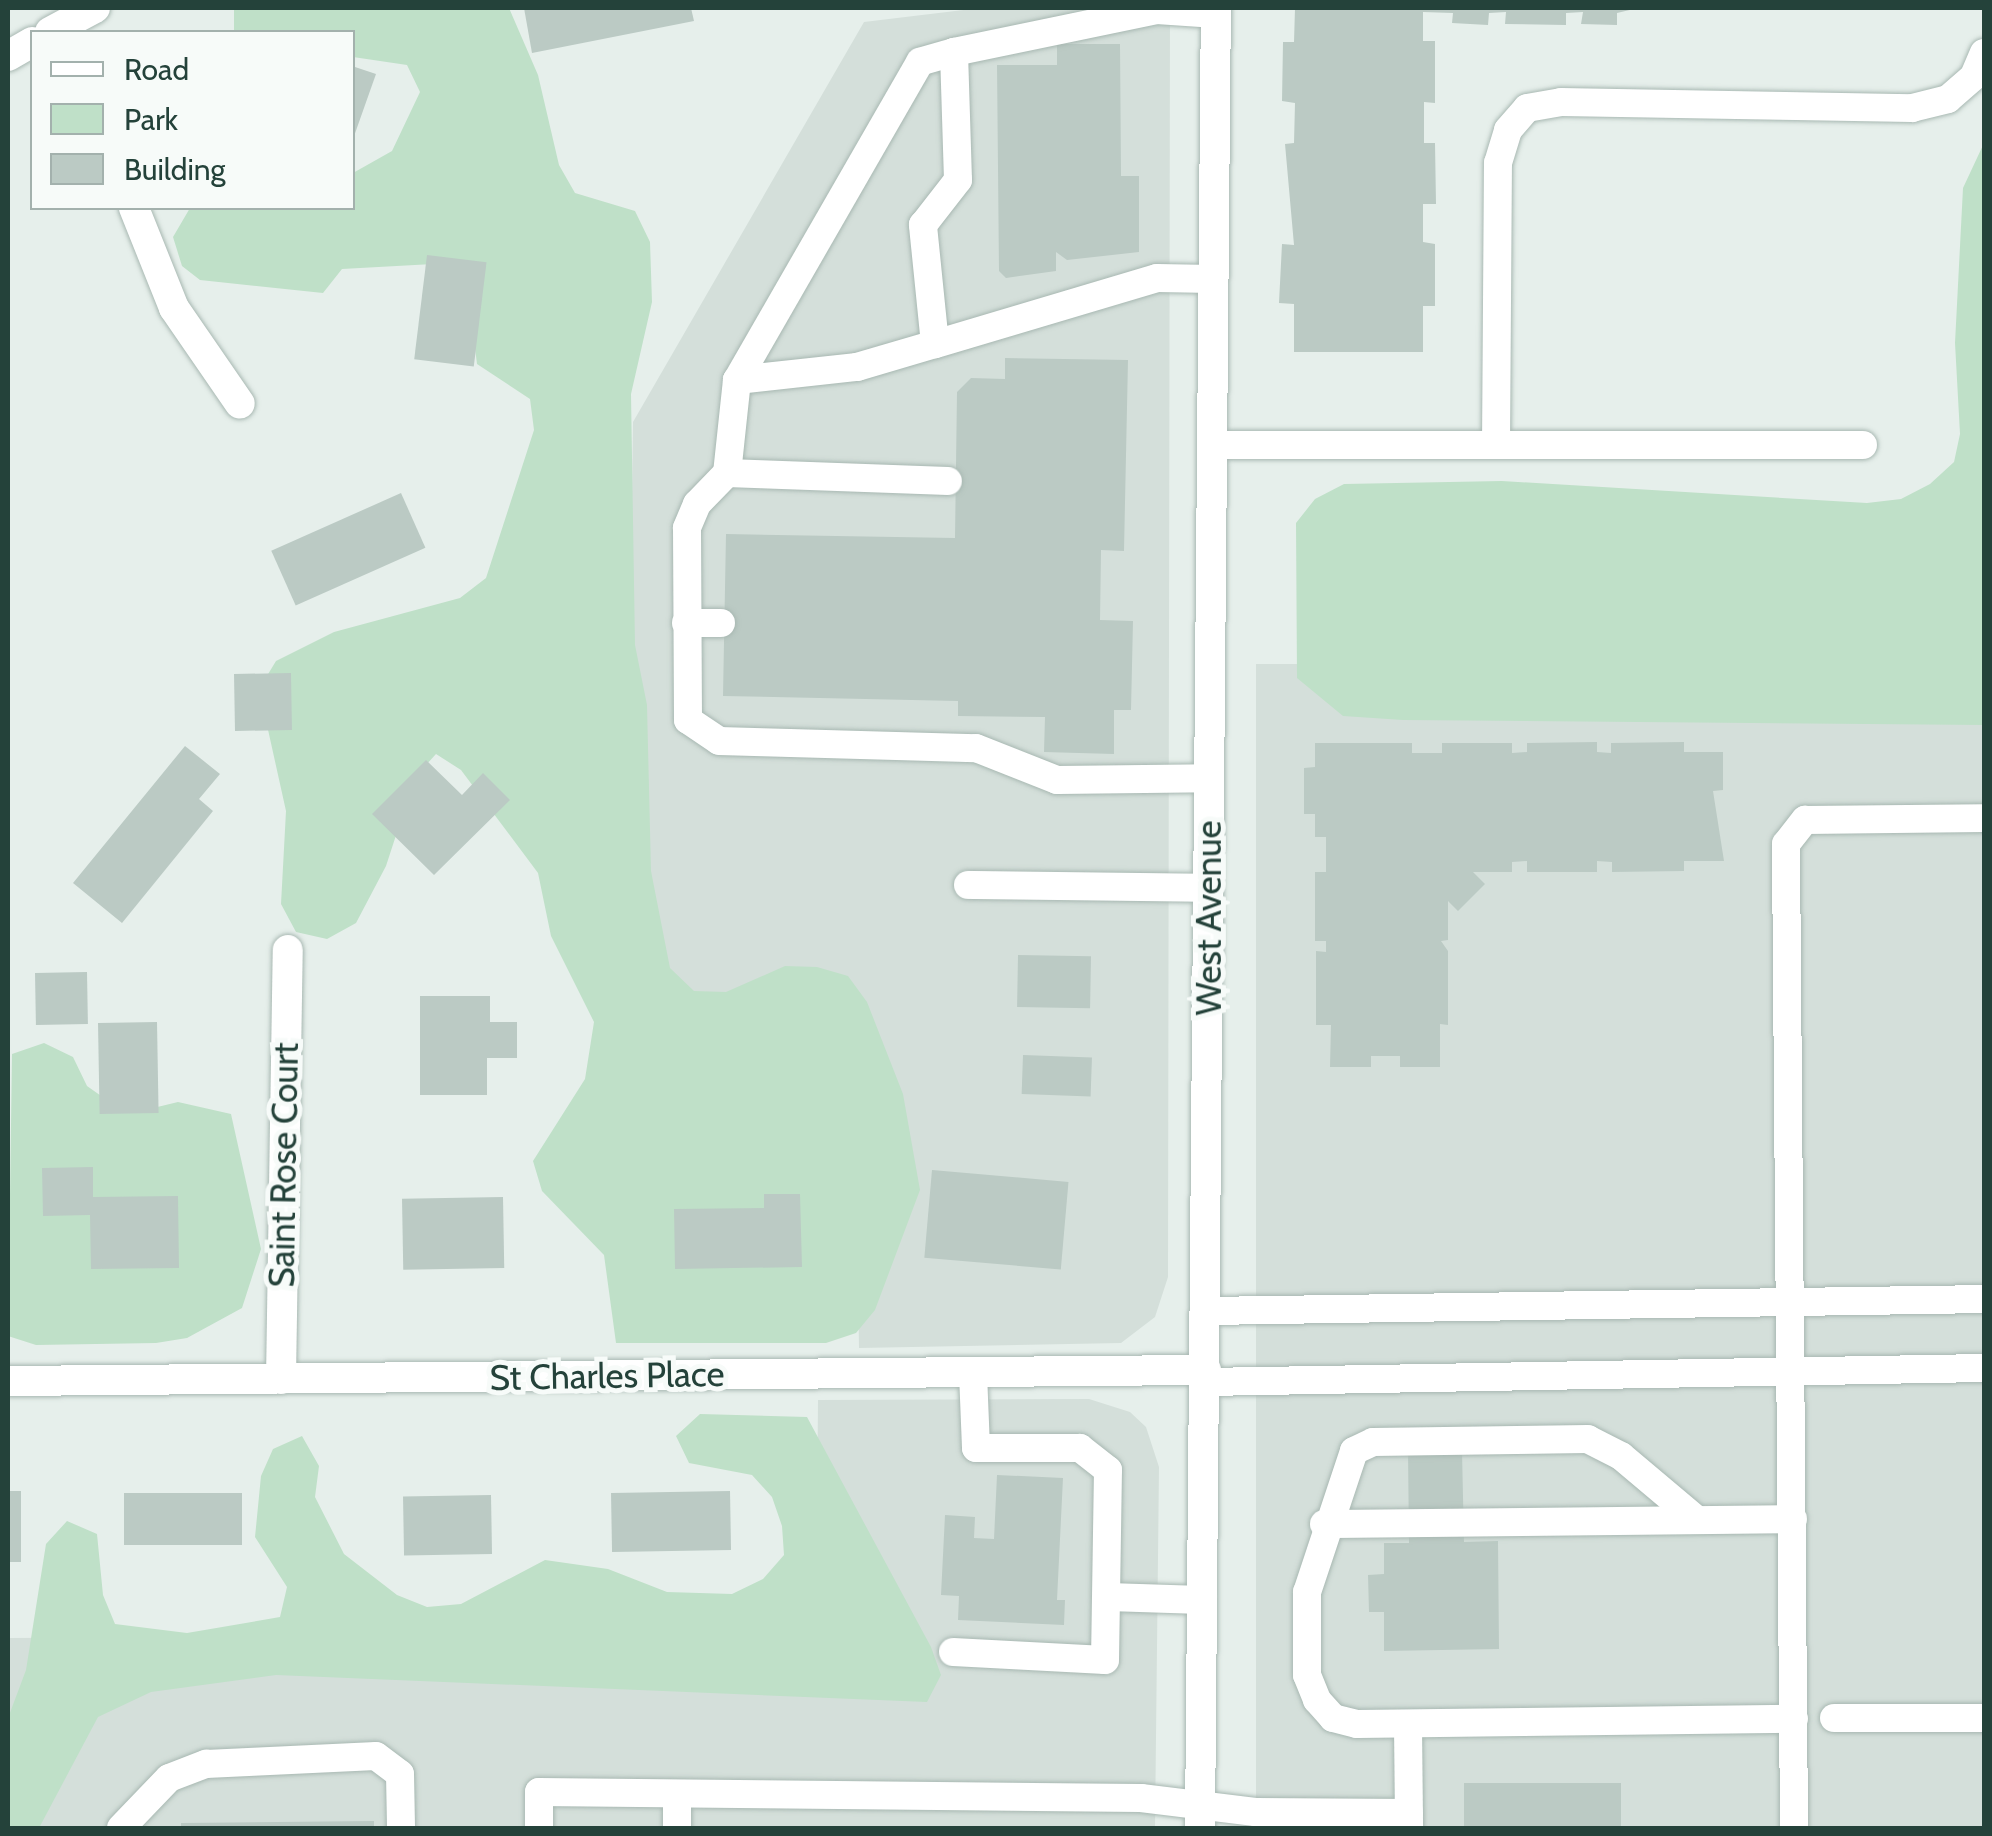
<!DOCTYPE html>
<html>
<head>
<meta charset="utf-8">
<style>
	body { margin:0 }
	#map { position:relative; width:1992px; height:1836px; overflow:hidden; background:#e6efeb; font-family:Cabin,sans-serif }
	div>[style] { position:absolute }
	.built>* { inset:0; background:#d4dfda; transform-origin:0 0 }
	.green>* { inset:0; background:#bfe0c8 }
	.building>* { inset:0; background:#bbcac4; transform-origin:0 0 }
	.roads { filter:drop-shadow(0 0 2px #a8b8b2) drop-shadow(0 0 2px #a8b8b2) }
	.service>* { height:28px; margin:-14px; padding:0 14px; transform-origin:14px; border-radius:14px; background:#fff }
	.minor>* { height:30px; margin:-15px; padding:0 15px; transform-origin:15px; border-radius:15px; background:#fff }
	.tertiary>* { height:30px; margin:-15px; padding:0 15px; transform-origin:15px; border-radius:15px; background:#fff }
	span { translate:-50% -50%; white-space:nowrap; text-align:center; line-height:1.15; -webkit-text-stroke:10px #f7fbf9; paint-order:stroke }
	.street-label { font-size:35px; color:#24423a }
	.frame { position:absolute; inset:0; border:10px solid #24423a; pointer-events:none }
	.legend { position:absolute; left:30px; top:30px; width:325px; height:180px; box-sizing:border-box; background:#f7fbf9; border:2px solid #a3b1ad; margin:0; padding:12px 18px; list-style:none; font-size:30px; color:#24423a }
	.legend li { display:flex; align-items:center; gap:20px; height:50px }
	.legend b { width:50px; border:2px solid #a3b1ad }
</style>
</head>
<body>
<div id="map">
	<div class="built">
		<i style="clip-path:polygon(980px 8px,1170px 8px,1168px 1277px,1155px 1317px,1121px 1343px,859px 1348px,856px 1141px,623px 1142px,633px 422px,864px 22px)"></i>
		<i style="left:1984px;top:664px;width:1164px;height:728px;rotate:90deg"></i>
		<i style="clip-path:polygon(1089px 1399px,1130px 1412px,1146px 1427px,1159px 1467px,1155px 1828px,8px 1828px,8px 1638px,816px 1634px,818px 1400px)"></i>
	</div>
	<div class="green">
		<i style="clip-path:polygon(234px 8px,509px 8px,538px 75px,559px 165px,575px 193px,635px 211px,650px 242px,652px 302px,631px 394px,635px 645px,647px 705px,651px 871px,670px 968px,694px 991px,726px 992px,785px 966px,817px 967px,848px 976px,867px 1002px,903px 1094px,920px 1190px,875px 1310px,856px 1333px,826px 1343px,616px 1343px,604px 1255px,542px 1191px,533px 1161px,585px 1079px,594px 1022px,551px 936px,538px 873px,461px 770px,436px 754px,415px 777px,386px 866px,356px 923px,327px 939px,296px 932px,281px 904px,286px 811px,259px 689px,276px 661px,334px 632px,460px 598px,486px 578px,534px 430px,530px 399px,477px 364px,473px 332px,433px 264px,342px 269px,323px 293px,200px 280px,182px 266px,173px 237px,190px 208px,352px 208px,353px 173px,392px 151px,420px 92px,407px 65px,353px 57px,352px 32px,234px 32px)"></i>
		<i style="clip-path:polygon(1984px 143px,1984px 725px,1403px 720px,1343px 716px,1297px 678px,1296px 523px,1315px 499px,1344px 484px,1502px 481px,1867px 503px,1901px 499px,1930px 484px,1954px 462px,1960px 434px,1955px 343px,1963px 188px)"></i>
		<i style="clip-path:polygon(44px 1043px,73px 1057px,87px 1086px,114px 1105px,145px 1110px,178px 1102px,231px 1114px,261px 1249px,242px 1308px,187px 1338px,156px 1343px,36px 1345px,8px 1336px,12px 1054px)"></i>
		<i style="clip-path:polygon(700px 1414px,807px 1417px,931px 1647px,941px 1675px,927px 1702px,276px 1675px,151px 1692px,98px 1717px,39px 1828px,8px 1828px,8px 1718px,26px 1670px,46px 1544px,67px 1521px,97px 1534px,103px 1595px,115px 1624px,187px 1633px,280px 1617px,287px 1587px,255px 1537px,261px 1476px,273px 1449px,302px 1436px,319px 1466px,315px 1497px,344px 1554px,397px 1595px,427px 1607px,461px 1604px,545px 1560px,608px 1569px,667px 1592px,732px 1594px,763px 1579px,784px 1555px,782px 1526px,772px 1497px,752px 1475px,689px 1463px,676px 1436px)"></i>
	</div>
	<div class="building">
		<i style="clip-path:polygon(524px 8px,691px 8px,694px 21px,532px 53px)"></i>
		<i style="clip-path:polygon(1295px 8px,1638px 8px,1617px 13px,1617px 25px,1581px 24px,1583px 12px,1566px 13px,1566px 25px,1505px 24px,1506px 12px,1489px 13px,1488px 25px,1452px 23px,1453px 13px,1423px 12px,1423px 41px,1435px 41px,1435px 103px,1424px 102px,1424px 143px,1435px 143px,1436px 204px,1423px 204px,1423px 242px,1435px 244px,1435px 306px,1423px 306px,1423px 352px,1294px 352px,1294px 304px,1279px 303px,1282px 244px,1294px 245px,1285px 144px,1294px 143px,1295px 103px,1282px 101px,1283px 42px,1294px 42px)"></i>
		<i style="clip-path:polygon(1057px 44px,1120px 44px,1121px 176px,1139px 176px,1139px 252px,1067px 260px,1056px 252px,1056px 271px,1006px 278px,999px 271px,997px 65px,1057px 65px)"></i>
		<i style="clip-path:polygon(352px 66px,376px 74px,353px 139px,352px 139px)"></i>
		<i style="left:427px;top:255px;width:60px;height:105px;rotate:7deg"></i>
		<i style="clip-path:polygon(1005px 358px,1128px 360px,1124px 551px,1101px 550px,1100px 620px,1133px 621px,1131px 710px,1114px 710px,1114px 754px,1044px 752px,1045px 717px,958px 716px,958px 701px,723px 696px,726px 534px,955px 538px,957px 392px,971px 378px,1005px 379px)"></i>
		<i style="left:401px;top:493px;width:60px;height:142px;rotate:66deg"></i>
		<i style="left:291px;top:673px;width:57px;height:57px;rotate:89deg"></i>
		<i style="clip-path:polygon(1597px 742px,1597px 752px,1611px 753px,1611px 743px,1684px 742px,1684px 752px,1723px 752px,1723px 790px,1713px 791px,1724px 861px,1684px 861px,1684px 871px,1612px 872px,1612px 862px,1597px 861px,1597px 872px,1527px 872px,1527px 861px,1512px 862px,1512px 872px,1473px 872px,1485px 884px,1458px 911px,1448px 901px,1448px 940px,1441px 941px,1448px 951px,1448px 1025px,1440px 1024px,1440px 1067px,1400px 1067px,1400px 1056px,1371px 1056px,1371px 1067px,1330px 1067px,1331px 1025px,1316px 1025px,1316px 951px,1326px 952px,1326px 941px,1315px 941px,1315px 872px,1326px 872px,1326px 837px,1315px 837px,1315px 814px,1304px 814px,1304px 768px,1315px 767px,1315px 743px,1412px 743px,1412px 753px,1442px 753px,1442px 743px,1512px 743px,1512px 753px,1527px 752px,1527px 743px)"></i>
		<i style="clip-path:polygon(185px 746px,220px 774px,199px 799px,213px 811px,122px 923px,73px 883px)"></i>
		<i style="clip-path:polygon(426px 760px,462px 795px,483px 773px,510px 800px,434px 875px,372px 814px)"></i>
		<i style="left:1018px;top:955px;width:73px;height:52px;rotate:1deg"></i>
		<i style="left:87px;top:972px;width:52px;height:52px;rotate:89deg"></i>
		<i style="clip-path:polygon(420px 996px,490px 996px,490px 1022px,517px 1022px,517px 1058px,487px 1058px,487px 1095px,420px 1095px)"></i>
		<i style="left:157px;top:1022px;width:91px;height:59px;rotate:89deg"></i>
		<i style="left:1023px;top:1055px;width:69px;height:39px;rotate:2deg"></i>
		<i style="clip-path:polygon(93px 1167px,93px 1197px,178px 1196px,179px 1268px,91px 1269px,90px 1215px,43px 1216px,42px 1168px)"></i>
		<i style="left:932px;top:1170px;width:137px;height:88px;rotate:5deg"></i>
		<i style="clip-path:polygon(764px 1194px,800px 1194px,802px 1267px,675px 1269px,674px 1209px,764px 1208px)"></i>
		<i style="left:503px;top:1197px;width:71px;height:101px;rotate:89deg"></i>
		<i style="clip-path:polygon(1408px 1451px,1462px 1451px,1464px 1542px,1498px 1541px,1499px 1649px,1384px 1651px,1384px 1612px,1369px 1612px,1368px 1575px,1384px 1574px,1384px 1543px,1409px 1543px)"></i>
		<i style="clip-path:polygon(997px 1475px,1063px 1478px,1057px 1600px,1065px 1600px,1064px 1625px,958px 1620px,959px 1596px,941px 1595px,945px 1515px,975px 1517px,974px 1538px,994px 1539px)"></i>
		<i style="left:8px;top:1491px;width:13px;height:71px"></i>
		<i style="left:730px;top:1491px;width:59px;height:119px;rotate:89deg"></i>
		<i style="left:242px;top:1493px;width:52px;height:118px;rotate:90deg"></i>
		<i style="left:491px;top:1495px;width:59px;height:88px;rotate:89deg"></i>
		<i style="left:1464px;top:1783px;width:157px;height:45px"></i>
		<i style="clip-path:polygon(374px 1821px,374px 1828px,181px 1828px,181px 1823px)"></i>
	</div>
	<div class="roads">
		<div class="service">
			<i style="left:954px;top:52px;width:35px;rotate:164deg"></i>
			<i style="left:920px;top:62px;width:367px;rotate:119.9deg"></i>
			<i style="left:737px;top:380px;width:94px;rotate:96.1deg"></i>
			<i style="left:727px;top:473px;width:43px;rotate:134.1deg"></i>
			<i style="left:697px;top:504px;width:26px;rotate:113deg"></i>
			<i style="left:687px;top:528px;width:192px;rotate:89.7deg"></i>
			<i style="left:688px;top:720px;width:37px;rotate:34deg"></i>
			<i style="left:719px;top:741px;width:257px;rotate:1.6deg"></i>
			<i style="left:976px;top:748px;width:87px;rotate:21.6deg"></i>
			<i style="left:1057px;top:780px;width:153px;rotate:-0.7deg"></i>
			<i style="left:1214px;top:279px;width:57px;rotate:-179deg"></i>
			<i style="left:1157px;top:278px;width:232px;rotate:163.4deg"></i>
			<i style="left:935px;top:344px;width:120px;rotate:-95.8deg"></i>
			<i style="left:923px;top:225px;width:57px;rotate:-52.1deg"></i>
			<i style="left:958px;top:180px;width:128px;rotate:-91.8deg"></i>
			<i style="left:954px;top:52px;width:207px;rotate:-11.7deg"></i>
			<i style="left:1157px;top:10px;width:59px;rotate:3.9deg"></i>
			<i style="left:737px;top:380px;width:121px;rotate:-6.2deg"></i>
			<i style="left:857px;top:367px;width:81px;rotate:-16.4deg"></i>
			<i style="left:1213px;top:445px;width:650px"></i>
			<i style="left:1496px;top:445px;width:282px;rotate:-89.6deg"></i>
			<i style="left:1498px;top:163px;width:34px;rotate:-73deg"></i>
			<i style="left:1508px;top:130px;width:29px;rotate:-49deg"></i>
			<i style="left:1527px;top:108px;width:35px;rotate:-10deg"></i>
			<i style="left:1561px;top:102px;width:351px;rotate:1deg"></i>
			<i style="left:1912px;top:108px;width:37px;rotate:-14deg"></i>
			<i style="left:1948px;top:99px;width:35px;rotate:-41deg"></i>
			<i style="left:1974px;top:76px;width:25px;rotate:-67deg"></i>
			<i style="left:727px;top:473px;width:221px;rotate:2.1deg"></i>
			<i style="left:686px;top:623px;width:35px"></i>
			<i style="left:968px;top:885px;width:241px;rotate:0.7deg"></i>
			<i style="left:1207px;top:1311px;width:777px;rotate:-0.88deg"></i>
			<i style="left:1206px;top:1382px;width:778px;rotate:-1.03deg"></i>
			<i style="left:1697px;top:1520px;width:99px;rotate:-139.9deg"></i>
			<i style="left:1621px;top:1456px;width:37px;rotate:-153deg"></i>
			<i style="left:1588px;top:1439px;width:215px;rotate:179.2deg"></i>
			<i style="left:1373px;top:1442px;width:21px;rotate:155deg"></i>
			<i style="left:1354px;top:1451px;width:149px;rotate:108.4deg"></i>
			<i style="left:1307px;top:1592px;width:83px;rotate:90deg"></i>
			<i style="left:1307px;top:1675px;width:27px;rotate:68deg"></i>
			<i style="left:1317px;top:1700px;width:24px;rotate:48deg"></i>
			<i style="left:1333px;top:1718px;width:25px;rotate:14deg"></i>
			<i style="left:1357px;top:1724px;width:437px;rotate:-0.7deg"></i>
			<i style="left:1324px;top:1524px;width:469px;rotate:-0.6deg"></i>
			<i style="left:1107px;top:1597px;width:96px;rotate:1.8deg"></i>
			<i style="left:953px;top:1652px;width:152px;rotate:3deg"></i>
			<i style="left:1105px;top:1660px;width:190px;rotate:-89.1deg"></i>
			<i style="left:1108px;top:1470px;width:36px;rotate:-142deg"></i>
			<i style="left:1080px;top:1448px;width:104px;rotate:180deg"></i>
			<i style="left:976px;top:1448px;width:76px;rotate:-92.3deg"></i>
			<i style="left:1834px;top:1718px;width:150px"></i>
			<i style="left:1408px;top:1725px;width:103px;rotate:89.4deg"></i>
			<i style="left:121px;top:1828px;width:69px;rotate:-46.2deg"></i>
			<i style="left:169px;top:1778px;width:40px;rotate:-21deg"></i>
			<i style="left:206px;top:1764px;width:170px;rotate:-2.7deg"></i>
			<i style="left:376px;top:1756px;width:30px;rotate:37deg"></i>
			<i style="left:400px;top:1774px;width:54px;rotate:88.9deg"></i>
			<i style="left:539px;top:1828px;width:36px;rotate:-90deg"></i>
			<i style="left:539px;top:1792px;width:602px;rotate:0.57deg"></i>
			<i style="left:1141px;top:1798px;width:115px;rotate:7deg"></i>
			<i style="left:1255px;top:1812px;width:154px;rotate:0.4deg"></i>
			<i style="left:677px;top:1828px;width:33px;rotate:-90deg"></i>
			<i style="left:1794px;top:1828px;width:984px;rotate:-90.47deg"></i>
			<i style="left:1786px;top:844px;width:31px;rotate:-52deg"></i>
			<i style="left:1805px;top:820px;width:179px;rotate:-0.6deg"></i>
		</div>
		<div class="minor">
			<i style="left:134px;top:208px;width:108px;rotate:68.2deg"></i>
			<i style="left:174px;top:308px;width:116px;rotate:55.5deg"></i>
			<i style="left:281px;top:1379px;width:429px;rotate:-89.1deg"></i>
			<i style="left:8px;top:1381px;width:1198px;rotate:-0.53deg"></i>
		</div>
		<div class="tertiary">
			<i style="left:50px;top:32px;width:51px;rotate:-28.1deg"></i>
			<i style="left:8px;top:56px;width:28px;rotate:-30deg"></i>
			<i style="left:1200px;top:1828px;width:1820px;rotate:-89.5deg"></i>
		</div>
	</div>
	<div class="street-label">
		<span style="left:1209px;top:918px;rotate:-90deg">West Avenue</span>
		<span style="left:284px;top:1165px;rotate:-89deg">Saint Rose Court</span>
		<span style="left:607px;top:1376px;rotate:-1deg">St Charles Place</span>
	</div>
	<div class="frame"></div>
	<ul class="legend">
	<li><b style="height:12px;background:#fff"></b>Road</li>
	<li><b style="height:28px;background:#bfe0c8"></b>Park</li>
	<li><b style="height:28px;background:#bbcac4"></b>Building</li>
	</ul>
</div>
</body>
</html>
